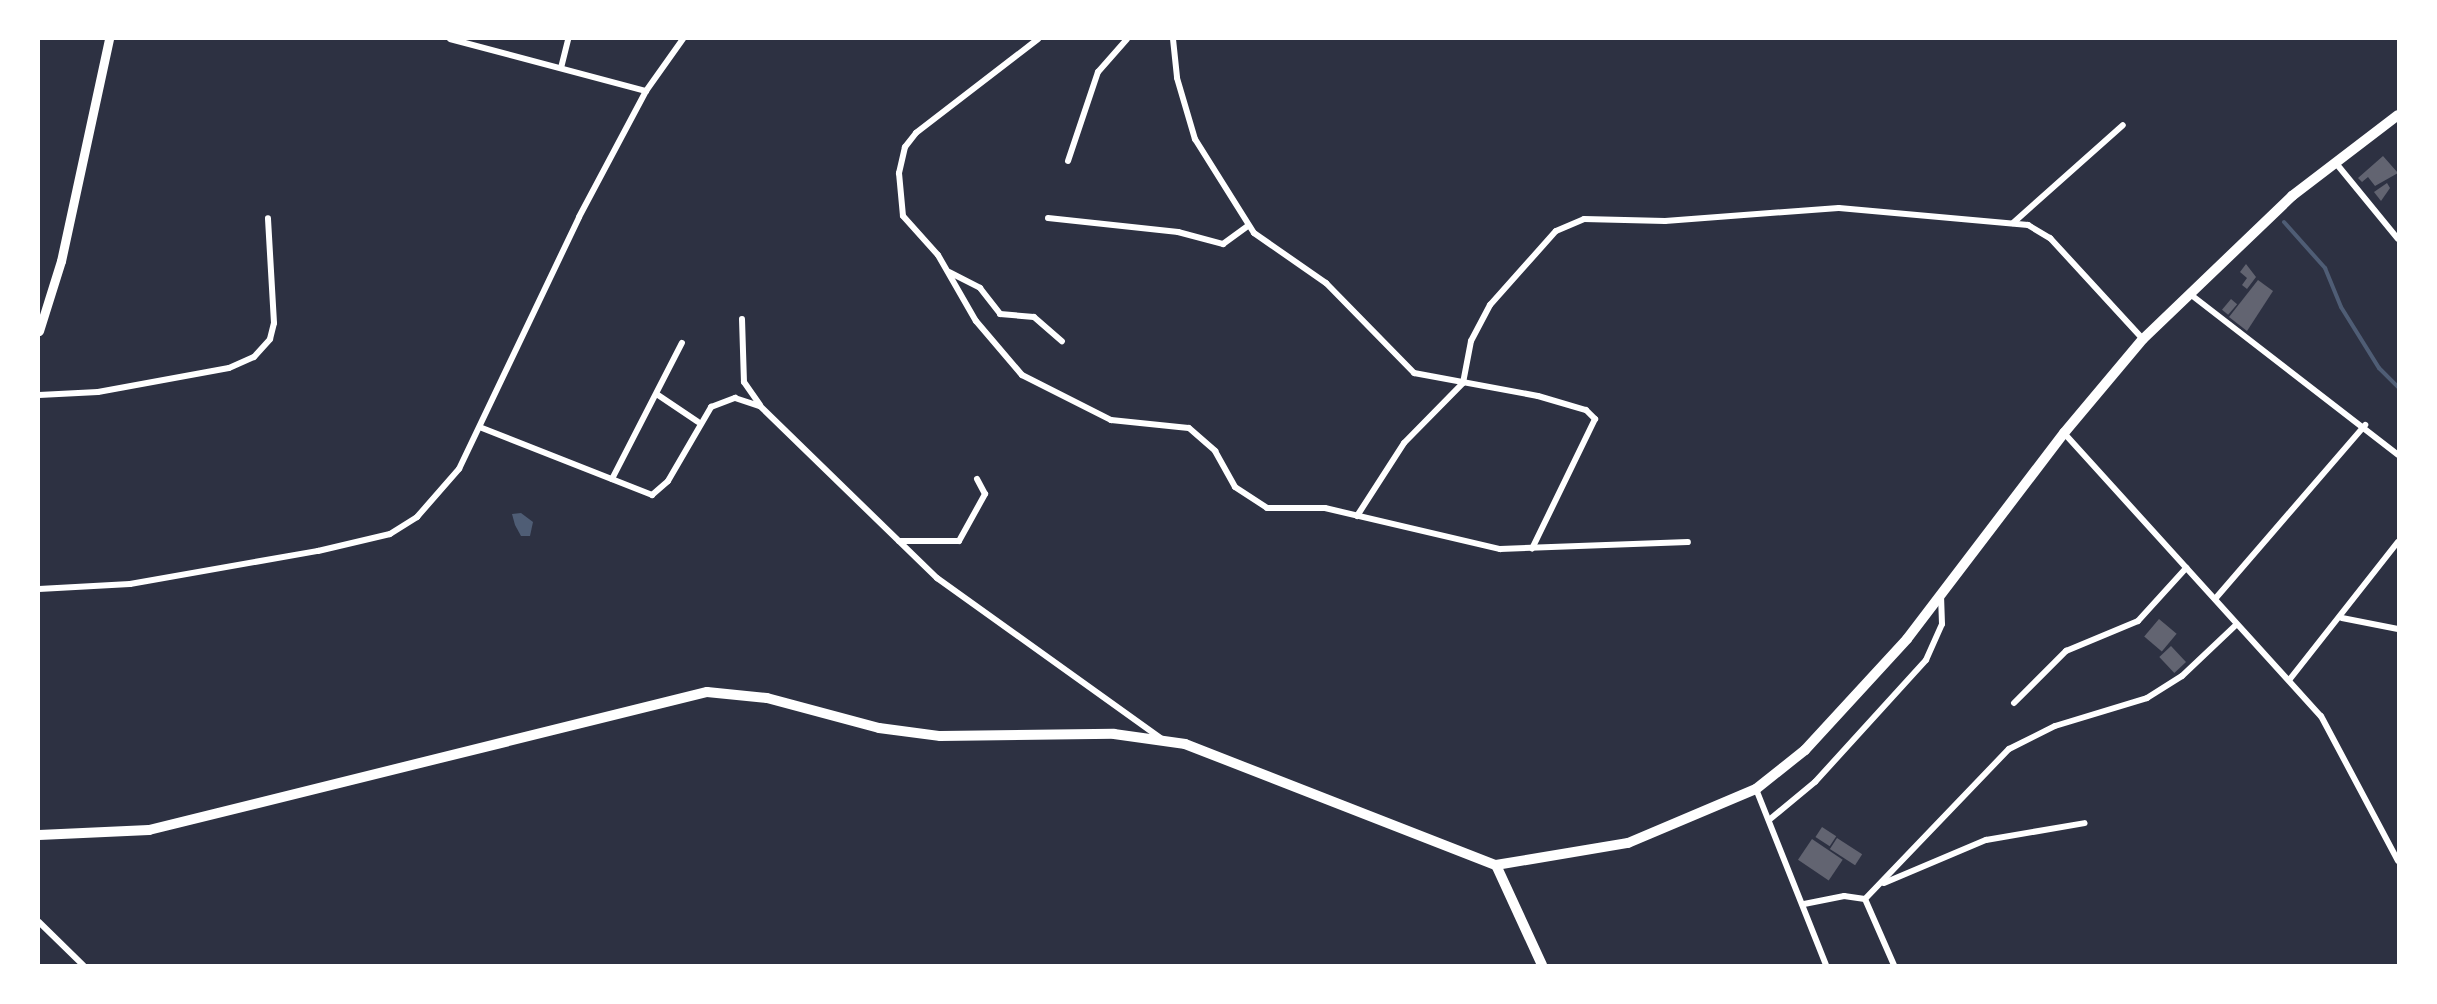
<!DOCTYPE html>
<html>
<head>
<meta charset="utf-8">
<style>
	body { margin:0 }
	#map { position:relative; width:2437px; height:1004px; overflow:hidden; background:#2d3142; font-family:"Alegreya Sans",sans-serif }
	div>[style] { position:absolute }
	.water>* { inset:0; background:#4f5d75 }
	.stream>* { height:4px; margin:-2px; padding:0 2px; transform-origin:2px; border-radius:2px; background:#4f5d75 }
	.building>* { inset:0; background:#626471; transform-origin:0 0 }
	.minor>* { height:6px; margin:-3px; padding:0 3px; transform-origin:3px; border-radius:3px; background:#fff }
	.tertiary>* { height:9px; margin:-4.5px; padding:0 4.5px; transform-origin:4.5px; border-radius:4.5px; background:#fff }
	.secondary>* { height:10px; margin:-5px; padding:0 5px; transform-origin:5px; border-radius:5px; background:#fff }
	span { translate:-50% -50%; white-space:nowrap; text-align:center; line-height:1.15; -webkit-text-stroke:6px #fff; paint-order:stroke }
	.frame { position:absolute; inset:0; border:40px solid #fff; pointer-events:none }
</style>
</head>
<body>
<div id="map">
	<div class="water">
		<i style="clip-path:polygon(521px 513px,533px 522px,530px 536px,521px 536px,515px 525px,512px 514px)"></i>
	</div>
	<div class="stream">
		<i style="left:2284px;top:222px;width:62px;rotate:48.3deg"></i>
		<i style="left:2325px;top:268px;width:42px;rotate:67.7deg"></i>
		<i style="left:2341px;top:307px;width:72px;rotate:58.1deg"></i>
		<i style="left:2379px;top:368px;width:27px;rotate:45deg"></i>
	</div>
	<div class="building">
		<i style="clip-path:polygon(2383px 156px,2398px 173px,2375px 186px,2368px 177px,2362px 182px,2358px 178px)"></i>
		<i style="clip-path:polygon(2387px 183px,2390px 188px,2381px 201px,2374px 192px)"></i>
		<i style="clip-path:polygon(2246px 264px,2256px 277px,2247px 289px,2242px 285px,2247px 278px,2240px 272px)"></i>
		<i style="clip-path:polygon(2258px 280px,2273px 291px,2247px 331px,2229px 317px)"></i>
		<i style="left:2231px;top:299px;width:8px;height:14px;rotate:40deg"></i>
		<i style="left:2159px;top:619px;width:23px;height:23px;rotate:40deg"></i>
		<i style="left:2171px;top:646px;width:22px;height:16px;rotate:47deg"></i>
		<i style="left:1822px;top:827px;width:17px;height:12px;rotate:33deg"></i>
		<i style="left:1837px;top:838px;width:30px;height:13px;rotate:33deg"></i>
		<i style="left:1812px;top:839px;width:37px;height:25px;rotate:34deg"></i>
	</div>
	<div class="minor">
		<i style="left:450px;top:39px;width:203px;rotate:14.9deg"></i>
		<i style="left:1038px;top:39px;width:154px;rotate:142.4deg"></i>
		<i style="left:916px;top:133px;width:18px;rotate:128deg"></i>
		<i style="left:905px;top:147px;width:27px;rotate:103deg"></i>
		<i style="left:899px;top:173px;width:43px;rotate:84.7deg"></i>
		<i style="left:903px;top:216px;width:52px;rotate:48.1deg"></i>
		<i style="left:938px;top:255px;width:76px;rotate:60.1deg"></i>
		<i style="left:976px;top:321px;width:71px;rotate:49.6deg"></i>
		<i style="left:1022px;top:375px;width:100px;rotate:26.8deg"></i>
		<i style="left:1111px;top:420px;width:78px;rotate:5.9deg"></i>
		<i style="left:1189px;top:428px;width:35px;rotate:41deg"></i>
		<i style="left:1215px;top:451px;width:41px;rotate:60.9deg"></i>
		<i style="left:1235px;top:487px;width:38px;rotate:33deg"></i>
		<i style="left:1267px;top:508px;width:58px"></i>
		<i style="left:1325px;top:508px;width:180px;rotate:13.2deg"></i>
		<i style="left:1500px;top:549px;width:188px;rotate:-2.1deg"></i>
		<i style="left:1173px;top:39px;width:39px;rotate:84deg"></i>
		<i style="left:1177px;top:78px;width:64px;rotate:73.6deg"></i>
		<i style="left:1195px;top:139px;width:111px;rotate:57.9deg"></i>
		<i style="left:1254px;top:233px;width:88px;rotate:34.8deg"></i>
		<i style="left:1326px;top:283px;width:126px;rotate:45.6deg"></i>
		<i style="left:1414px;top:373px;width:126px;rotate:10.5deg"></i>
		<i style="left:1538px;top:396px;width:50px;rotate:16.3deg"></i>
		<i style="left:1586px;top:410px;width:13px;rotate:45deg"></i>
		<i style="left:1595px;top:419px;width:144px;rotate:115.9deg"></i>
		<i style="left:561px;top:68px;width:30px;rotate:-76deg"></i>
		<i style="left:1068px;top:161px;width:94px;rotate:-71.4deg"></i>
		<i style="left:1098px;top:72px;width:44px;rotate:-48.7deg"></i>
		<i style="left:2335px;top:162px;width:99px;rotate:50.7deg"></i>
		<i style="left:1048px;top:218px;width:131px;rotate:6.1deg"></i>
		<i style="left:1178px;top:232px;width:47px;rotate:14.9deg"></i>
		<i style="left:1223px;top:244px;width:31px;rotate:-36deg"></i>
		<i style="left:2013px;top:223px;width:147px;rotate:-41.7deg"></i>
		<i style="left:949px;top:272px;width:35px;rotate:27deg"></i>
		<i style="left:980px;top:288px;width:33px;rotate:52deg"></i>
		<i style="left:1000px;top:314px;width:34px;rotate:5deg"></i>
		<i style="left:1034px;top:317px;width:37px;rotate:41deg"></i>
		<i style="left:2190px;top:294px;width:263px;rotate:37.7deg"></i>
		<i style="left:742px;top:319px;width:63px;rotate:88.2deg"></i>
		<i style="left:744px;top:382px;width:28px;rotate:55deg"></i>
		<i style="left:39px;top:395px;width:59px;rotate:-2.9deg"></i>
		<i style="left:98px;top:392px;width:133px;rotate:-10.4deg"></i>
		<i style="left:229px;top:368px;width:27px;rotate:-24deg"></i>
		<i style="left:254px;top:357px;width:24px;rotate:-48deg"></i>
		<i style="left:270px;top:339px;width:16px;rotate:-76deg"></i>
		<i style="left:274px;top:323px;width:105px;rotate:-93.3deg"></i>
		<i style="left:658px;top:395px;width:48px;rotate:34deg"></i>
		<i style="left:482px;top:428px;width:183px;rotate:21.5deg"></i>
		<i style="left:652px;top:495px;width:21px;rotate:-41deg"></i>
		<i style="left:668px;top:481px;width:86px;rotate:-59.8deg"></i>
		<i style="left:711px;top:407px;width:26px;rotate:-21deg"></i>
		<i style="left:735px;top:398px;width:26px;rotate:18deg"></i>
		<i style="left:760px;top:406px;width:247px;rotate:44.2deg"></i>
		<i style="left:937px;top:578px;width:277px;rotate:35.6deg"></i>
		<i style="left:2064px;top:433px;width:382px;rotate:47.8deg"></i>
		<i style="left:2321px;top:716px;width:164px;rotate:62deg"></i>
		<i style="left:612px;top:479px;width:153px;rotate:-62.8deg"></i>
		<i style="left:1357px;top:516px;width:87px;rotate:-57.2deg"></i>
		<i style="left:1404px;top:443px;width:84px;rotate:-45.5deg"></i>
		<i style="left:1463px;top:383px;width:43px;rotate:-79.2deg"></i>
		<i style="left:1471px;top:341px;width:41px;rotate:-62.2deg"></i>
		<i style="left:1490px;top:305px;width:99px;rotate:-48.3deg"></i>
		<i style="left:1556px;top:231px;width:30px;rotate:-23deg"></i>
		<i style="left:1584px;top:219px;width:81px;rotate:1.4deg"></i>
		<i style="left:1665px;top:221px;width:174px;rotate:-4.3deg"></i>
		<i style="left:1839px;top:208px;width:190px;rotate:5.1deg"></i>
		<i style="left:2028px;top:225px;width:26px;rotate:31deg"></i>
		<i style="left:2050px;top:238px;width:137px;rotate:47.4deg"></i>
		<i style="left:899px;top:541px;width:60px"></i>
		<i style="left:959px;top:541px;width:54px;rotate:-61deg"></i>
		<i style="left:985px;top:494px;width:17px;rotate:-118deg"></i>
		<i style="left:39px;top:589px;width:91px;rotate:-3.1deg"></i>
		<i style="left:130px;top:584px;width:191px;rotate:-10deg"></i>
		<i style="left:318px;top:551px;width:74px;rotate:-13.3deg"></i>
		<i style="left:390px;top:534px;width:32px;rotate:-32deg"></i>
		<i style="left:417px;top:517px;width:64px;rotate:-48.8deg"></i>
		<i style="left:459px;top:469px;width:279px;rotate:-64.5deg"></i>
		<i style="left:579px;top:217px;width:143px;rotate:-62deg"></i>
		<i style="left:646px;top:91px;width:64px;rotate:-54.6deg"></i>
		<i style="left:2215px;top:599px;width:230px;rotate:-49.2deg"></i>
		<i style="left:2342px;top:618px;width:57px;rotate:11.1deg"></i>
		<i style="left:2290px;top:679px;width:174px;rotate:-51.8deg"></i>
		<i style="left:2014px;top:703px;width:74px;rotate:-45deg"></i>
		<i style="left:2066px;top:651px;width:78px;rotate:-22.6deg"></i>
		<i style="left:2138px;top:621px;width:72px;rotate:-47.8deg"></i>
		<i style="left:1756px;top:789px;width:189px;rotate:68.3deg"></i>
		<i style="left:1769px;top:820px;width:60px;rotate:-39.6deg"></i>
		<i style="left:1815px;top:782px;width:165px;rotate:-47.7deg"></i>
		<i style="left:1926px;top:660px;width:39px;rotate:-66deg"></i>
		<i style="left:1942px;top:624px;width:26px;rotate:-92deg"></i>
		<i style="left:1884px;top:883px;width:111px;rotate:-22.9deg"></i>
		<i style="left:1986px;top:840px;width:100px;rotate:-9.7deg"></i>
		<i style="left:1865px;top:899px;width:72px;rotate:66.3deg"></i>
		<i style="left:1804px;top:904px;width:41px;rotate:-11.3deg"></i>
		<i style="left:1844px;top:896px;width:21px;rotate:8deg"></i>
		<i style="left:1865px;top:899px;width:208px;rotate:-46.2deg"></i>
		<i style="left:2009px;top:749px;width:51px;rotate:-26.6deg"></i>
		<i style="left:2055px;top:726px;width:96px;rotate:-16.9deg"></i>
		<i style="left:2147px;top:698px;width:41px;rotate:-32.2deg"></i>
		<i style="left:2182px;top:676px;width:74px;rotate:-43.4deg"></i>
		<i style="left:39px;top:922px;width:62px;rotate:44.3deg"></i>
	</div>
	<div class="tertiary">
		<i style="left:39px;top:331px;width:73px;rotate:-72.6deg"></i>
		<i style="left:61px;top:261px;width:227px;rotate:-77.8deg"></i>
	</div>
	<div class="secondary">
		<i style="left:39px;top:835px;width:110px;rotate:-2.6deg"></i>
		<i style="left:149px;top:830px;width:575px;rotate:-13.89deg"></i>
		<i style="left:707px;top:692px;width:60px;rotate:5.7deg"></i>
		<i style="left:767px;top:698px;width:116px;rotate:15deg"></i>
		<i style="left:879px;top:728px;width:62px;rotate:7.5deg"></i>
		<i style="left:940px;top:736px;width:174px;rotate:-0.7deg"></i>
		<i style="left:1114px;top:734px;width:72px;rotate:8deg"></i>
		<i style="left:1185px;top:744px;width:334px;rotate:21.3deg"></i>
		<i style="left:1496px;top:865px;width:134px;rotate:-9.5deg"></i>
		<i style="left:1628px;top:843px;width:139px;rotate:-22.9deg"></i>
		<i style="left:1756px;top:789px;width:63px;rotate:-38.5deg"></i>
		<i style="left:1805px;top:750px;width:151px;rotate:-47.4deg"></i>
		<i style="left:1907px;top:639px;width:259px;rotate:-52.7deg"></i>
		<i style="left:2064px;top:433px;width:123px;rotate:-50deg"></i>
		<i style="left:2143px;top:339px;width:207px;rotate:-43.8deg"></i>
		<i style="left:2292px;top:196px;width:133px;rotate:-37.4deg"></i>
		<i style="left:1496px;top:865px;width:110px;rotate:65.3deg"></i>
	</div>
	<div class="frame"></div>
</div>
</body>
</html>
